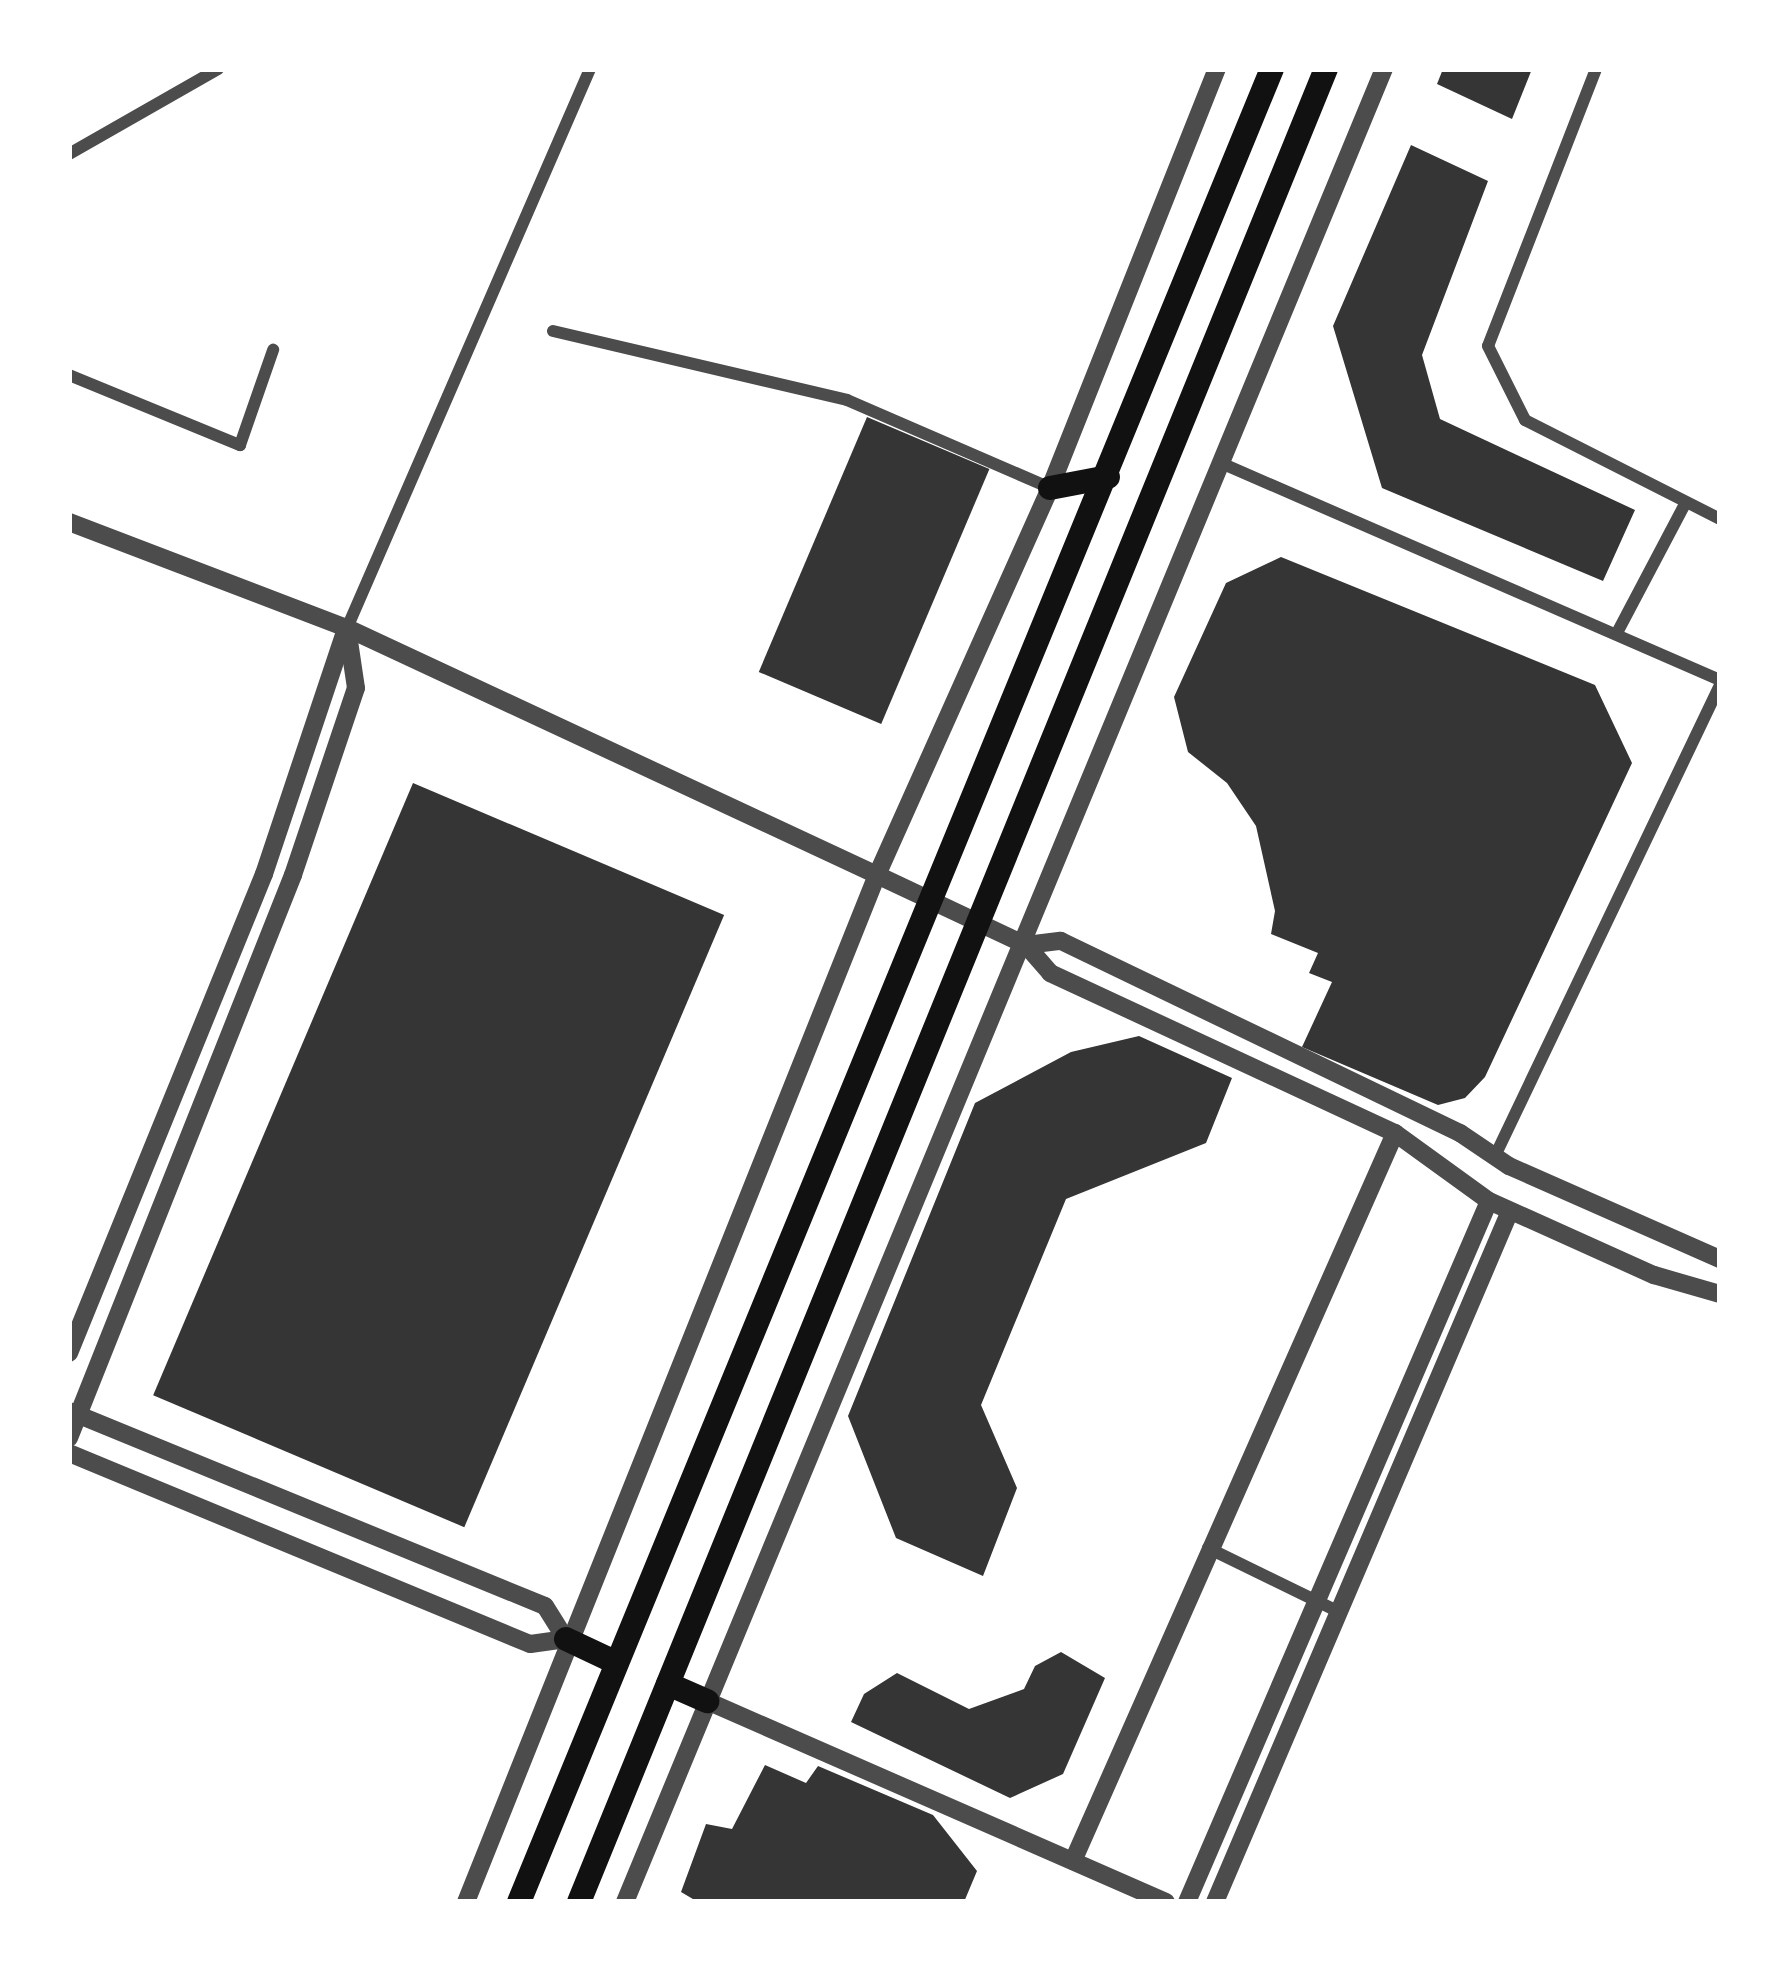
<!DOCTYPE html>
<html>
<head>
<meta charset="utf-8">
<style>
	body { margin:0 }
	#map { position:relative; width:1789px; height:1971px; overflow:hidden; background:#fff; font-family:"Roboto Condensed",sans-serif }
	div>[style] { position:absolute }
	.building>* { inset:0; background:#353535; transform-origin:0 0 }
	.minor>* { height:12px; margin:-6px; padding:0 6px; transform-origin:6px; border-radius:6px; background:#4c4c4c }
	.tertiary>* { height:18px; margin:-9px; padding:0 9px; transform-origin:9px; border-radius:9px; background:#4c4c4c }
	.primary>* { height:24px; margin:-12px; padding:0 12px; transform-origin:12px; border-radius:12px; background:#111 }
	span { translate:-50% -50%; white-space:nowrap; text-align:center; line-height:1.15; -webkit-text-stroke:9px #fff; paint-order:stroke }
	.frame { position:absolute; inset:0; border:72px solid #fff; pointer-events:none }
</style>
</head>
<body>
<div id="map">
	<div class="building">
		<i style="clip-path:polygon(1443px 69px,1532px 69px,1512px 119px,1437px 84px)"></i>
		<i style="clip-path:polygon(1411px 145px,1488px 181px,1422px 355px,1440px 419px,1635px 510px,1603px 581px,1382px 488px,1333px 326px)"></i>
		<i style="left:867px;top:417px;width:133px;height:277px;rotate:23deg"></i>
		<i style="clip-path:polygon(1281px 557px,1595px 685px,1632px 763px,1485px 1077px,1465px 1098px,1438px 1105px,1302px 1047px,1332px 982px,1309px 973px,1318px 953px,1271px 934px,1275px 911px,1256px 826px,1227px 783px,1188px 752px,1174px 697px,1226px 583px)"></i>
		<i style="left:413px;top:783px;width:338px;height:665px;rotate:23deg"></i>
		<i style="clip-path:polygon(1139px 1036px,1232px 1078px,1206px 1143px,1066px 1199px,981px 1405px,1017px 1488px,983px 1576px,896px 1538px,848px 1416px,975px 1103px,1071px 1052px)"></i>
		<i style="clip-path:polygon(1061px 1652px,1105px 1678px,1063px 1774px,1010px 1798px,851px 1722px,864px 1694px,897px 1673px,969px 1709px,1024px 1689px,1035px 1666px)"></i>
		<i style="clip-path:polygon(765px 1765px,806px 1783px,818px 1766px,933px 1815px,977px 1871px,964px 1902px,698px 1902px,681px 1892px,706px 1824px,732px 1829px)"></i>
	</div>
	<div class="minor">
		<i style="left:1596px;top:69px;width:297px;rotate:111.3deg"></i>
		<i style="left:1488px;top:346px;width:83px;rotate:63.4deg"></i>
		<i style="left:1525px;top:420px;width:219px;rotate:26.9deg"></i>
		<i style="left:69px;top:154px;width:172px;rotate:-29.7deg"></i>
		<i style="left:553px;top:331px;width:302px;rotate:13.2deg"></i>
		<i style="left:847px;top:400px;width:221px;rotate:23.4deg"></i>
		<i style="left:69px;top:375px;width:185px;rotate:22.3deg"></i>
		<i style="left:240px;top:445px;width:101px;rotate:-70.8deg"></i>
		<i style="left:1221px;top:463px;width:544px;rotate:23.5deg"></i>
		<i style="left:347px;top:628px;width:610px;rotate:-66.51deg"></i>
		<i style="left:1618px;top:631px;width:144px;rotate:-62.2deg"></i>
		<i style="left:1495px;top:1156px;width:522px;rotate:-64.47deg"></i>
		<i style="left:1208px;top:1548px;width:146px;rotate:26deg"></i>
	</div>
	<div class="tertiary">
		<i style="left:69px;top:522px;width:298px;rotate:20.9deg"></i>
		<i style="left:347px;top:628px;width:585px;rotate:24.99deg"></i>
		<i style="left:877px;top:875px;width:165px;rotate:25.2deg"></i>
		<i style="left:1026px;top:945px;width:37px;rotate:49deg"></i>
		<i style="left:1050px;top:973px;width:380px;rotate:24.9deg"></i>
		<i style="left:1395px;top:1133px;width:116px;rotate:35.9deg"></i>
		<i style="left:1489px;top:1201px;width:181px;rotate:24.2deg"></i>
		<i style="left:1654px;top:1275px;width:69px;rotate:16.1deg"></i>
		<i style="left:1026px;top:945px;width:35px;rotate:-7deg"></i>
		<i style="left:1061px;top:941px;width:443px;rotate:25.7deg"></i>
		<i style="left:1460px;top:1133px;width:59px;rotate:34deg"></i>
		<i style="left:1509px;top:1166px;width:231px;rotate:23.8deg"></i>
		<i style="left:69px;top:1353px;width:517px;rotate:-67.85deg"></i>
		<i style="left:264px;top:874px;width:255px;rotate:-71.5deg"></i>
		<i style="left:69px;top:1411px;width:514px;rotate:22.28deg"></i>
		<i style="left:545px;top:1606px;width:39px;rotate:58deg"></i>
		<i style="left:566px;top:1639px;width:36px;rotate:172deg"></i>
		<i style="left:530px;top:1644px;width:499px;rotate:-157.5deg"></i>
		<i style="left:69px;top:1438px;width:606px;rotate:-68.3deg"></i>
		<i style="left:293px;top:875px;width:197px;rotate:-71.4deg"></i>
		<i style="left:356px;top:688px;width:61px;rotate:-98.5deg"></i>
		<i style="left:707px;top:1701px;width:501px;rotate:23.65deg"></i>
		<i style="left:1073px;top:1861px;width:796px;rotate:-66.14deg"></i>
		<i style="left:466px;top:1902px;width:1106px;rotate:-68.19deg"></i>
		<i style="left:877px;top:875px;width:424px;rotate:-65.9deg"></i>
		<i style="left:1050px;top:488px;width:451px;rotate:-68.3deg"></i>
		<i style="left:625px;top:1902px;width:1984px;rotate:-67.51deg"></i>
		<i style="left:1187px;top:1902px;width:763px;rotate:-66.69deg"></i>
		<i style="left:1215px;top:1902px;width:751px;rotate:-66.88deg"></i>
	</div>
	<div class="primary">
		<i style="left:1050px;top:488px;width:59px;rotate:-10.7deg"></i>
		<i style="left:566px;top:1639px;width:56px;rotate:25.2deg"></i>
		<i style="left:668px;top:1684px;width:43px;rotate:23.6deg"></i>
		<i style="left:519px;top:1902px;width:1982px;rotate:-67.67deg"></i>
		<i style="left:579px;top:1902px;width:1979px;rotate:-67.83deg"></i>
	</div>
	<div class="frame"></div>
</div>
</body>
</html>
